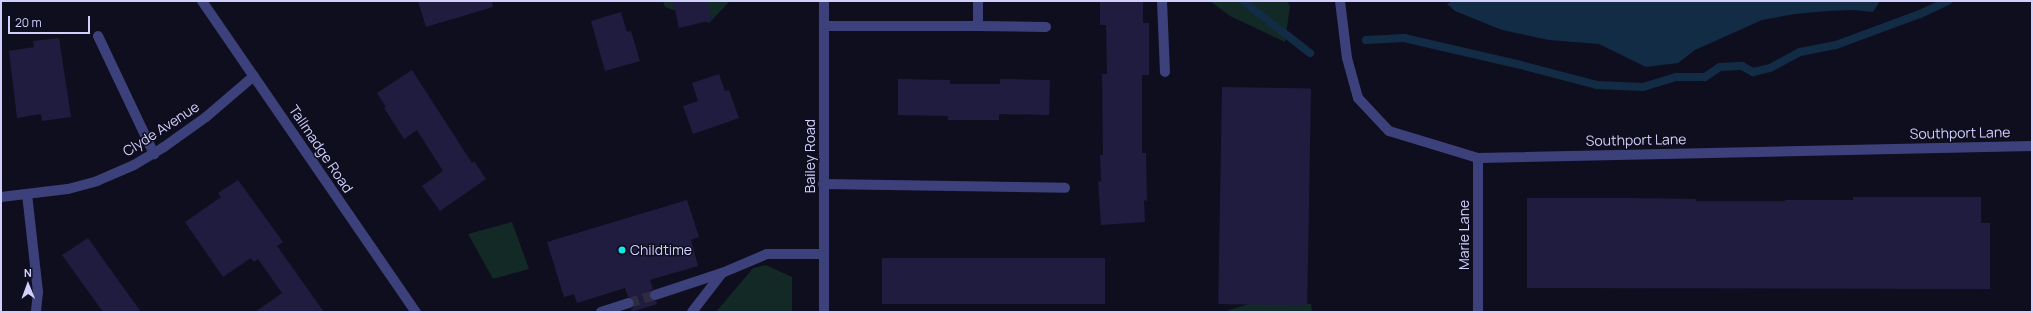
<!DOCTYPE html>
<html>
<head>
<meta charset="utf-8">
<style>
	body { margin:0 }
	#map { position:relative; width:2033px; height:313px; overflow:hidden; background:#0f0e1f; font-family:Manrope,sans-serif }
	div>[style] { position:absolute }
	.green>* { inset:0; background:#122926 }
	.water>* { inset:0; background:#122c45 }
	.stream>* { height:8px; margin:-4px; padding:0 4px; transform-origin:4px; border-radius:4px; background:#122c45 }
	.building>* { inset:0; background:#1f1c3f; transform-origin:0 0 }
	.minor-tunnel>* { height:10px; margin-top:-5px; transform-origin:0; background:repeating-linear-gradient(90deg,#2c2b40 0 10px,transparent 0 15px) }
	.minor>* { height:10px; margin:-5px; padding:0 5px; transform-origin:5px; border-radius:5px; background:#3d417b }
	.dots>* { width:11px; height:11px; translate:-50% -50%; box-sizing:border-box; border:2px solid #0f0e1f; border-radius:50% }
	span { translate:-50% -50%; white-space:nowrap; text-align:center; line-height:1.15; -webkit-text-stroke:3px #0f0e1f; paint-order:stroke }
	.street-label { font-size:14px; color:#d1d0fc }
	.poi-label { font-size:14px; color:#d1d0fc }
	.left { translate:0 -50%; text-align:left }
	.frame { position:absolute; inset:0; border:2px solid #d1d0fc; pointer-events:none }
	.north { position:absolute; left:8px; top:265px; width:40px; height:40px; -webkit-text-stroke:3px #0f0e1f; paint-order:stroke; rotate:359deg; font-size:11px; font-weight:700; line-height:16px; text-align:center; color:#d1d0fc }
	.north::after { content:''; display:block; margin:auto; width:14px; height:18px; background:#d1d0fc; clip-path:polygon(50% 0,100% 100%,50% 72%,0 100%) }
	.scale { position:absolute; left:8px; top:16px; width:82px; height:18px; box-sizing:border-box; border:2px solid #d1d0fc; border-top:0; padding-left:5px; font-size:12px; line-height:14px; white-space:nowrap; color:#d1d0fc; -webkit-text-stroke:3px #0f0e1f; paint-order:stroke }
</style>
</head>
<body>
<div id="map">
	<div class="green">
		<i style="clip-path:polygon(663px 1px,730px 1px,709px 23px,665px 7px)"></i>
		<i style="clip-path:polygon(1210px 1px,1287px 1px,1290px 6px,1285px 42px,1230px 16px)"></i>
		<i style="clip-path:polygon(512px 222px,529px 269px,493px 279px,468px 234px)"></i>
		<i style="clip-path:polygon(766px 265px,792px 277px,792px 312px,716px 312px,753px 268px)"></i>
		<i style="clip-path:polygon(1249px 304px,1311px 304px,1312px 312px,1223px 312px)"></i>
	</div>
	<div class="water">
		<i style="clip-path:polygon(1453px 1px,1880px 1px,1873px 12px,1853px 10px,1827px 11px,1795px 14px,1762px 20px,1695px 50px,1678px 63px,1646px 67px,1599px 44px,1549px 40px,1502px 30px,1455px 11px,1447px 4px)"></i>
	</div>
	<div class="stream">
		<i style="left:1243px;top:1px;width:85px;rotate:37.8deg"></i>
		<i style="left:1366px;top:40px;width:38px;rotate:-3deg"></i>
		<i style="left:1404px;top:38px;width:120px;rotate:13deg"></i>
		<i style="left:1521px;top:65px;width:79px;rotate:14.7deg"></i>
		<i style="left:1597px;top:85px;width:46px;rotate:2.5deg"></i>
		<i style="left:1643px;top:87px;width:34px;rotate:-17deg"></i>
		<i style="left:1676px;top:77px;width:29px"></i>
		<i style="left:1705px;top:77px;width:18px;rotate:-34deg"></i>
		<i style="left:1720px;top:67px;width:22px;rotate:-3deg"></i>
		<i style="left:1742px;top:66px;width:13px;rotate:29deg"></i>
		<i style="left:1753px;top:72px;width:17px;rotate:-13deg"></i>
		<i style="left:1770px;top:68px;width:34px;rotate:-28deg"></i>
		<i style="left:1800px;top:52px;width:37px;rotate:-11deg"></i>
		<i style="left:1836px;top:45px;width:90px;rotate:-20.3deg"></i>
		<i style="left:1920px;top:14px;width:31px;rotate:-25deg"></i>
	</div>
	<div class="building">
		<i style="clip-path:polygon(418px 1px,492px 1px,493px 7px,426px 27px)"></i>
		<i style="clip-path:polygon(673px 1px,707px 1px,712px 20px,679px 28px)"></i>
		<i style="clip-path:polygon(1100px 1px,1143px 1px,1143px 23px,1149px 23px,1149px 75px,1142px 75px,1142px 153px,1146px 153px,1147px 201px,1144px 200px,1145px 222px,1101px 225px,1098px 181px,1101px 182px,1100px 155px,1103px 155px,1102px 74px,1107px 74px,1106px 25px,1100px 25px)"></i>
		<i style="clip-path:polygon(621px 12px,627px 32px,631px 31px,640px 61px,605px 71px,591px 21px)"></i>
		<i style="clip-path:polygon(59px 38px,71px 117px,42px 121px,41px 114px,17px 118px,9px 51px,34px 47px,33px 41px)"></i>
		<i style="clip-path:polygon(412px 70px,472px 163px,474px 161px,486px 179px,440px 211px,422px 186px,443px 171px,417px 130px,404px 139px,384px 108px,386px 107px,377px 93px)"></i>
		<i style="clip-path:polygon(719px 74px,725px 91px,729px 90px,739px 118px,693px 134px,683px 106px,698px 101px,692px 83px)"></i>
		<i style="clip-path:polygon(898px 79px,950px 80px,950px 84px,1000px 84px,1000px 79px,1050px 80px,1049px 115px,999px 114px,999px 120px,948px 120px,948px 116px,898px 115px)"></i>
		<i style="left:1222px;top:87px;width:89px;height:217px;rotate:1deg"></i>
		<i style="clip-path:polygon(238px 180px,283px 242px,277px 246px,324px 312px,255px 312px,282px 293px,258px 259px,254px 262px,251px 258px,223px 277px,185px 222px,221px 197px,218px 193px)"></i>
		<i style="clip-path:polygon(1853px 197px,1981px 197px,1981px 223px,1990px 223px,1990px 289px,1527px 288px,1527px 198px,1627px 198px,1696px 199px,1696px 201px,1785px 201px,1785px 200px,1853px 200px)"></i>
		<i style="clip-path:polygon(687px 200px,699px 237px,691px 240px,698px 266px,650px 280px,653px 289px,650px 291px,649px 297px,651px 300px,656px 301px,657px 304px,632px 312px,631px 309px,634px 307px,635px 301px,633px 298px,628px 297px,625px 288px,577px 303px,574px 294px,564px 297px,547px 242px)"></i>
		<i style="clip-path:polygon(88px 238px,141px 312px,103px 312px,62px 255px)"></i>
		<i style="left:882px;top:258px;width:223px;height:46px"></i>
	</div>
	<div class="minor-tunnel">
		<i style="left:629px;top:303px;width:27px;rotate:-17deg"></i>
	</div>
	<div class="minor">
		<i style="left:202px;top:1px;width:378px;rotate:55.5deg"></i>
		<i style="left:824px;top:1px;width:311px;rotate:90deg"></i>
		<i style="left:1162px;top:1px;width:71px;rotate:87.6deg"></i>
		<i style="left:1340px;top:1px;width:57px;rotate:83deg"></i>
		<i style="left:1347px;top:58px;width:41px;rotate:74.6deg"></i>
		<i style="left:1358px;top:98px;width:45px;rotate:46.8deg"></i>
		<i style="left:1389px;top:131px;width:93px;rotate:16.9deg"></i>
		<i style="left:1478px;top:158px;width:554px;rotate:-1.24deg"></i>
		<i style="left:824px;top:26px;width:154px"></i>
		<i style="left:978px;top:26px;width:25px;rotate:-90deg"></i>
		<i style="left:978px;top:26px;width:68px;rotate:0.8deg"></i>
		<i style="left:98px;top:36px;width:131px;rotate:64.6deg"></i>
		<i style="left:1478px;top:158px;width:154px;rotate:90deg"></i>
		<i style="left:823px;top:184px;width:242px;rotate:0.9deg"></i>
		<i style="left:27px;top:194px;width:99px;rotate:83.6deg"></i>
		<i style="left:38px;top:292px;width:20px;rotate:96deg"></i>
		<i style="left:1px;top:197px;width:67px;rotate:-6.8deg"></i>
		<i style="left:68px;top:189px;width:30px;rotate:-15deg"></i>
		<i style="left:97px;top:181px;width:40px;rotate:-23.4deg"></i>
		<i style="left:134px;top:165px;width:35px;rotate:-31deg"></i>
		<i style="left:164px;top:147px;width:52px;rotate:-35.5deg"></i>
		<i style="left:206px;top:117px;width:63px;rotate:-40.5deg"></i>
		<i style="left:655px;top:295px;width:71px;rotate:-18.2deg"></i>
		<i style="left:601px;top:312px;width:29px;rotate:-18deg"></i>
		<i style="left:692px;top:312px;width:49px;rotate:-52.4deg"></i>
		<i style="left:722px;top:273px;width:49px;rotate:-22.9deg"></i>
		<i style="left:767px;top:254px;width:57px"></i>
	</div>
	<div class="dots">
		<i style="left:622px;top:250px;background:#11e7e7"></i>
	</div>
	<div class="street-label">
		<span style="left:161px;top:129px;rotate:-33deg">Clyde Avenue</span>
		<span style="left:1960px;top:133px;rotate:-1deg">Southport Lane</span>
		<span style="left:1636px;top:140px;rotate:-1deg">Southport Lane</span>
		<span style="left:321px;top:149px;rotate:56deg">Tallmadge Road</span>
		<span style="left:810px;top:156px;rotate:-90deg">Bailey Road</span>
		<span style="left:1464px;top:235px;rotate:-90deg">Marie Lane</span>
	</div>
	<div class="poi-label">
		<span class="left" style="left:630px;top:250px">Childtime</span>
	</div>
	<div class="frame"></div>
	<div class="north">N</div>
	<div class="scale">20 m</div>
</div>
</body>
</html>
